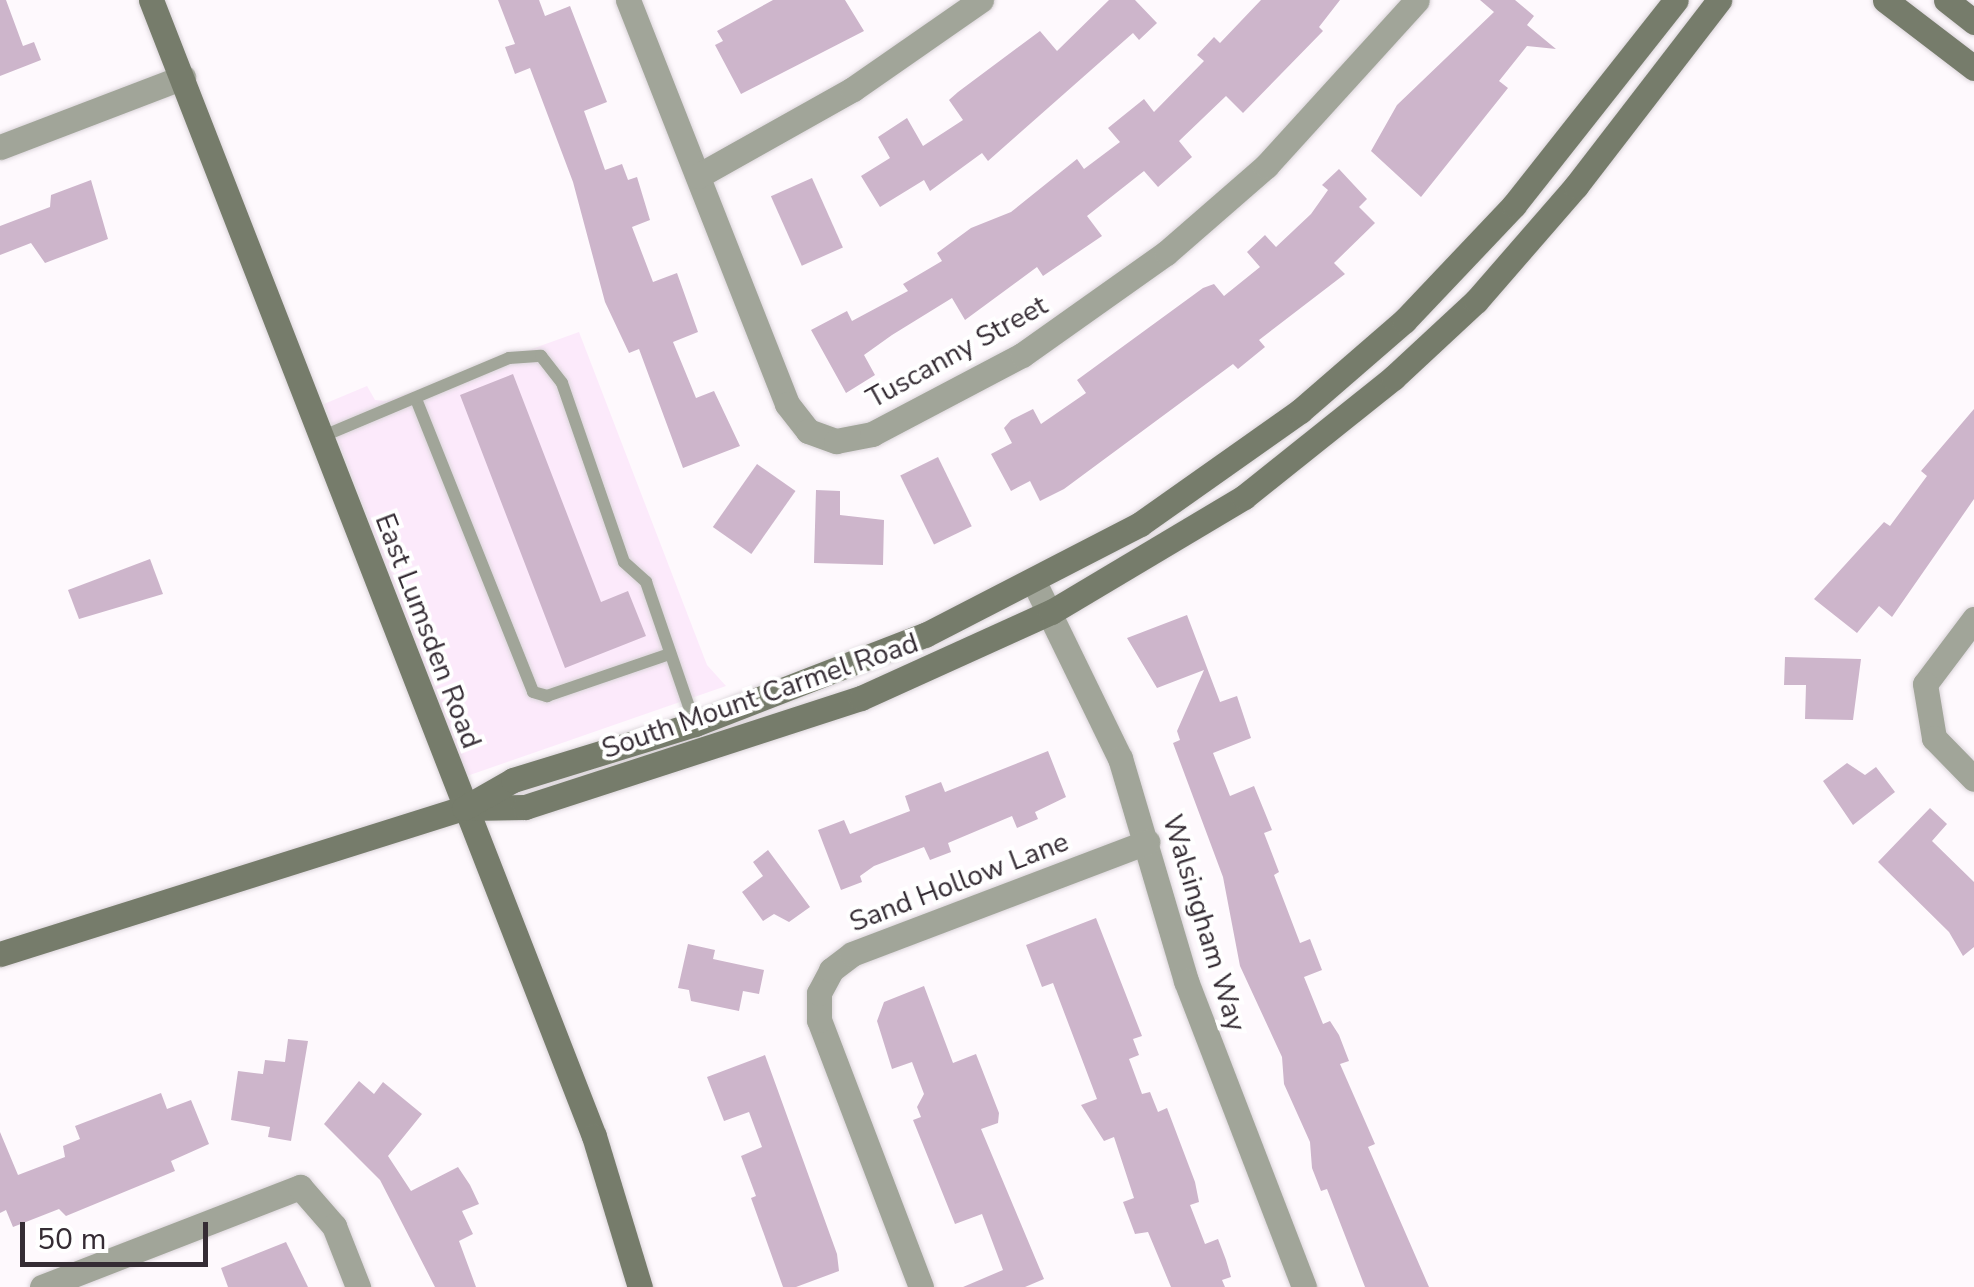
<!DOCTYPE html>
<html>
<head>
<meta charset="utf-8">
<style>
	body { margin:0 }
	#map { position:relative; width:1974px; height:1287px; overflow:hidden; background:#fef9fd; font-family:"Nunito Sans",sans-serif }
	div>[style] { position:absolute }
	.built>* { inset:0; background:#fceafb }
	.building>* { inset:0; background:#cdb5cb; transform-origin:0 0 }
	.roads { filter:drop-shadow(0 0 2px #dad4d9) drop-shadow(0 0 2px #dad4d9) }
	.lane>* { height:12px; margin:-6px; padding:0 6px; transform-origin:6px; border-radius:6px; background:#a1a599 }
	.street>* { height:25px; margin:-12.5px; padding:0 12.5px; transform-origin:12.5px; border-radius:12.5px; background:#a1a599 }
	.secondary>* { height:25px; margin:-12.5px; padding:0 12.5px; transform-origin:12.5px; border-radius:12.5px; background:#767c6b }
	span { translate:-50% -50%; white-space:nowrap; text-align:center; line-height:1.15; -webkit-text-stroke:8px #fff; paint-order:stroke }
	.street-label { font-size:28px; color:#352c34 }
	.scale { position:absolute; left:20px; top:1222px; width:188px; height:45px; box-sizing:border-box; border:5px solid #352c34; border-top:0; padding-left:12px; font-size:30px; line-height:35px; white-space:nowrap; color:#352c34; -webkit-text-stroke:8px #fff; paint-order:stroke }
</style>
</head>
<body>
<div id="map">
	<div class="built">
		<i style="clip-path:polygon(579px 332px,707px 665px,726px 686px,467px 776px,324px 404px,367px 386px,375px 400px,386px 401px)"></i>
	</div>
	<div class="building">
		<i style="clip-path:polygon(0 0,6px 0,23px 46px,34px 42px,41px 60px,0 76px)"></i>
		<i style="clip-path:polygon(498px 0,539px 0,545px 16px,570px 6px,607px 102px,584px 111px,605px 170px,622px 164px,628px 180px,637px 177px,650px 220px,632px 227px,653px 282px,677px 273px,698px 332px,673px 342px,696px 398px,714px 391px,740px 446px,683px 468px,639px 349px,629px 353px,605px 302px,573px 182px,530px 68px,515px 74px,505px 47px,515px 44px)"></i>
		<i style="clip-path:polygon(773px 0,845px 0,864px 31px,741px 94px,715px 45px,723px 41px,717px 31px)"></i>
		<i style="clip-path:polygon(1109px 0,1135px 0,1157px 23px,1139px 40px,1133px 33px,988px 161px,982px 153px,930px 191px,924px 180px,880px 207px,861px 176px,890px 158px,878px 137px,907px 118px,923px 146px,963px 120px,949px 100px,958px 92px,1040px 31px,1057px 51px)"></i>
		<i style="clip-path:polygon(1261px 0,1340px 0,1319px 27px,1323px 31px,1243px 113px,1226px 96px,1179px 141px,1192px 157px,1158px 187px,1144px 171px,1087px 216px,1102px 236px,1043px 276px,1037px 267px,965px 320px,952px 298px,892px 335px,864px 355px,875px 375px,846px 393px,811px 330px,847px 311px,852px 321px,908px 291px,903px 284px,942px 261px,937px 253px,971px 228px,1011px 212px,1077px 159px,1084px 169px,1120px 142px,1108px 128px,1144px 99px,1154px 112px,1204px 61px,1197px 55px,1214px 37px,1220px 43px)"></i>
		<i style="clip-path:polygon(1480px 0,1515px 0,1534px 16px,1527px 25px,1556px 49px,1527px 46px,1499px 81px,1508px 88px,1421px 197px,1371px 151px,1397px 105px,1494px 12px)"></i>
		<i style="clip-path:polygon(1339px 169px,1367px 199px,1359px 207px,1375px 223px,1334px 263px,1345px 274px,1259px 340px,1265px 347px,1238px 369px,1233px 364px,1064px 489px,1040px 501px,1030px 481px,1011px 491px,991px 454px,1012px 443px,1004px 428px,1011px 420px,1033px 409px,1041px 424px,1086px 393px,1077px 380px,1203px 288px,1214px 284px,1224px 296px,1260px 267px,1247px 252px,1265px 235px,1276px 247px,1311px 214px,1328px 190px,1322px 185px)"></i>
		<i style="left:812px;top:178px;width:76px;height:45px;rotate:66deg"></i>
		<i style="clip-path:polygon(91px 180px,108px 239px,45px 263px,31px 243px,0 255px,0 226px,50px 207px,51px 195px)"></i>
		<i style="clip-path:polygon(513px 374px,601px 602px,628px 591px,646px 636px,565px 668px,460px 395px)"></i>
		<i style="clip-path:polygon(1974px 409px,1974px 499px,1892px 617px,1879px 606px,1857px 633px,1814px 599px,1884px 522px,1890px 526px,1927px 476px,1921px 471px)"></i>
		<i style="left:938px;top:457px;width:77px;height:42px;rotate:64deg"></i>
		<i style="left:757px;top:464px;width:47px;height:77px;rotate:35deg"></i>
		<i style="clip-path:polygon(816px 490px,840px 491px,840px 515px,884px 520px,883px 565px,814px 563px)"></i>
		<i style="clip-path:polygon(150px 559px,163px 594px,79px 619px,68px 590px)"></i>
		<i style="clip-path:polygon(1187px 615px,1220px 702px,1237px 696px,1251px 738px,1213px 753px,1230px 796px,1254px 786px,1272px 830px,1264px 833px,1279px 872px,1274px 875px,1300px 943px,1310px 939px,1322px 970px,1304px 977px,1323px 1024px,1330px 1021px,1339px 1035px,1349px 1061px,1340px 1064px,1375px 1144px,1368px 1147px,1429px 1287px,1365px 1287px,1327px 1189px,1321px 1191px,1312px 1168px,1310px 1142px,1284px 1084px,1282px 1057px,1240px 966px,1223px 877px,1173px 743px,1180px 740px,1177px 731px,1204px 670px,1157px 688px,1127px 638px)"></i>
		<i style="clip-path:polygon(1785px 657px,1861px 659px,1853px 720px,1805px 719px,1806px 685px,1784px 685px)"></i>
		<i style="clip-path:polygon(1048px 751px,1066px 797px,1035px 812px,1038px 819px,1017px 828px,1012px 816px,948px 843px,951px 852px,930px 860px,924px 847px,874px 866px,860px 876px,862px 882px,841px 890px,818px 830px,844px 820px,850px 834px,910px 811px,905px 796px,941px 782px,945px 792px)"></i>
		<i style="clip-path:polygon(1847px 763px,1865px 775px,1876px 767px,1895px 792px,1853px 825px,1823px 781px)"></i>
		<i style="clip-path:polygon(1930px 808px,1947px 824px,1932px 841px,1974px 882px,1974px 947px,1963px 956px,1949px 932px,1878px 862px)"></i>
		<i style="clip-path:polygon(768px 850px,810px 907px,789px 922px,774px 914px,763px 921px,742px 892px,763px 876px,753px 862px)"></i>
		<i style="clip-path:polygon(1096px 918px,1142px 1036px,1133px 1039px,1139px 1055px,1129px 1059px,1142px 1094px,1150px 1092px,1158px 1112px,1167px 1108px,1195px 1182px,1199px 1202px,1190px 1205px,1205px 1244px,1218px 1239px,1226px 1260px,1231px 1277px,1222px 1280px,1225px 1287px,1171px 1287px,1148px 1232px,1135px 1234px,1123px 1202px,1134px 1198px,1114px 1137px,1104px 1141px,1081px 1105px,1097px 1099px,1053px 983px,1042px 987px,1026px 945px)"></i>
		<i style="clip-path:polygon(688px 944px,715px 950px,713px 959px,764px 970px,759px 994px,743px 991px,739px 1011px,691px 1001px,689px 990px,678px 988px)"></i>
		<i style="clip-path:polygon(924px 986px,953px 1063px,976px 1054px,999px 1113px,998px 1123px,981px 1129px,1044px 1279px,1025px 1287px,963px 1287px,1003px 1270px,982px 1214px,955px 1224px,913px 1120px,921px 1117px,917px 1107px,924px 1094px,912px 1062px,892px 1069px,877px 1021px,884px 1002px)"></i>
		<i style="clip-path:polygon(288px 1039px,308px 1041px,291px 1141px,268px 1137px,270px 1127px,231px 1120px,238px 1071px,263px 1074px,265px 1060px,285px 1062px)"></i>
		<i style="clip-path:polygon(765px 1055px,837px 1254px,839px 1271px,796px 1287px,783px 1287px,751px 1198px,756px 1196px,741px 1156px,762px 1147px,749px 1112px,724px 1121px,707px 1077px)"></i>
		<i style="clip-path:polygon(359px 1081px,374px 1094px,383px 1082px,422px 1114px,388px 1156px,411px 1191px,458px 1167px,470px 1185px,479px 1204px,462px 1211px,473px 1234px,459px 1241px,476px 1287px,435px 1287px,380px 1180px,324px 1124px)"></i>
		<i style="clip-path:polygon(161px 1093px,167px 1109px,191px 1100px,209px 1144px,171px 1161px,175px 1171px,66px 1216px,59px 1209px,13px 1227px,6px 1210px,0 1213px,0 1132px,18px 1175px,65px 1157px,63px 1146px,80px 1139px,75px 1126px)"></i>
		<i style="clip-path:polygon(286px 1242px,308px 1287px,228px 1287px,221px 1268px)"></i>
	</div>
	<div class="roads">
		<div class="lane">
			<i style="left:416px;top:399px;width:315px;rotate:68.2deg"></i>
			<i style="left:533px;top:692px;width:15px;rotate:16deg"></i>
			<i style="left:547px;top:696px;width:130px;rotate:-18.9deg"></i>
			<i style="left:321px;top:437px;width:204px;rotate:-22.8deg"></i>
			<i style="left:509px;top:358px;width:32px;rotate:-4deg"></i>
			<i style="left:541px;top:356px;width:34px;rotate:52deg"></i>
			<i style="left:562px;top:383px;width:189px;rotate:70.9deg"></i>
			<i style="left:624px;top:562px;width:30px;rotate:42deg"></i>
			<i style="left:646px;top:582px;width:150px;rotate:71deg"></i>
		</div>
		<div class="street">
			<i style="left:628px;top:0;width:434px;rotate:68.5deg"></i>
			<i style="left:787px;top:404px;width:34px;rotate:52deg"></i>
			<i style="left:808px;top:431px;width:30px;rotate:20deg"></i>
			<i style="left:836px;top:441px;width:37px;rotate:-11deg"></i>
			<i style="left:872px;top:434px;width:170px;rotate:-27.8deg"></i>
			<i style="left:1022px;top:355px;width:176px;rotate:-35.3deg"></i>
			<i style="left:1166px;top:253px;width:133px;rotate:-41deg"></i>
			<i style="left:1266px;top:166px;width:224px;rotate:-47.7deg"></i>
			<i style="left:0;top:147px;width:196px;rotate:-20.9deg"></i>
			<i style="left:698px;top:176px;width:178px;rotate:-29.3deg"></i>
			<i style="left:853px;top:89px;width:156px;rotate:-34.8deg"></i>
			<i style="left:1034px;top:582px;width:196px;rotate:64deg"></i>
			<i style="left:1120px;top:758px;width:233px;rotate:73.5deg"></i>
			<i style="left:1186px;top:981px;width:328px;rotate:68.9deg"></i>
			<i style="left:1974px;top:619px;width:81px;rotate:127deg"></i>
			<i style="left:1925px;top:684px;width:55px;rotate:80.5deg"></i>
			<i style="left:1934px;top:738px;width:57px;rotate:45.7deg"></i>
			<i style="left:42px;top:1287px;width:277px;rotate:-21.2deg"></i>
			<i style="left:300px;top:1187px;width:52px;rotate:48.9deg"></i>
			<i style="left:334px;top:1226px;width:66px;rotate:68.5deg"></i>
			<i style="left:921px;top:1287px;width:286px;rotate:-110.9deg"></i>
			<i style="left:819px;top:1020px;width:27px;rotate:-90deg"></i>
			<i style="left:819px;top:993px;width:26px;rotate:-62deg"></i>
			<i style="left:831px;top:970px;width:26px;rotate:-37deg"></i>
			<i style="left:852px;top:954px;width:316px;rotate:-20.8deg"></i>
		</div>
		<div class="secondary">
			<i style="left:151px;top:0;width:1219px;rotate:68.7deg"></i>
			<i style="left:594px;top:1136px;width:158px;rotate:73.1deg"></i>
			<i style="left:1885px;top:0;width:112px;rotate:37.4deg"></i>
			<i style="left:1946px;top:0;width:36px;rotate:38deg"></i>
			<i style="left:469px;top:808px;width:56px;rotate:-1deg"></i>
			<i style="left:525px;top:807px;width:353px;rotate:-18deg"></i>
			<i style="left:861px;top:698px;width:209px;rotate:-24.4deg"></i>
			<i style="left:1051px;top:612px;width:225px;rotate:-30.8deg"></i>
			<i style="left:1244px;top:497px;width:191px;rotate:-38.6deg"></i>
			<i style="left:1393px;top:378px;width:113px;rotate:-42.9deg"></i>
			<i style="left:1476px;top:301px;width:152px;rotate:-49deg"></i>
			<i style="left:1576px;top:186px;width:235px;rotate:-52.4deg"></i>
			<i style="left:0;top:954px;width:486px;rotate:-17.5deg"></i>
			<i style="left:464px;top:808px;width:56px;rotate:-29.7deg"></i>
			<i style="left:513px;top:780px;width:190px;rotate:-17.1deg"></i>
			<i style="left:695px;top:724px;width:247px;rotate:-21.2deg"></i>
			<i style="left:925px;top:635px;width:242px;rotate:-27.3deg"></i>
			<i style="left:1140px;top:524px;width:196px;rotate:-35.2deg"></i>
			<i style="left:1300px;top:411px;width:138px;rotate:-40.9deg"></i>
			<i style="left:1404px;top:321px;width:160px;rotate:-46.5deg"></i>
			<i style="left:1514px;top:205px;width:261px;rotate:-51.7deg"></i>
		</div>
	</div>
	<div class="street-label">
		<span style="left:957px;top:352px;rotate:-29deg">Tuscanny Street</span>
		<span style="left:428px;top:631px;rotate:69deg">East Lumsden Road</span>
		<span style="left:760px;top:696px;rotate:-19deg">South Mount Carmel Road</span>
		<span style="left:959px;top:882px;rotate:-21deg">Sand Hollow Lane</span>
		<span style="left:1204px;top:923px;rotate:73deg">Walsingham Way</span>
	</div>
	<div class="scale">50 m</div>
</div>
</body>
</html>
